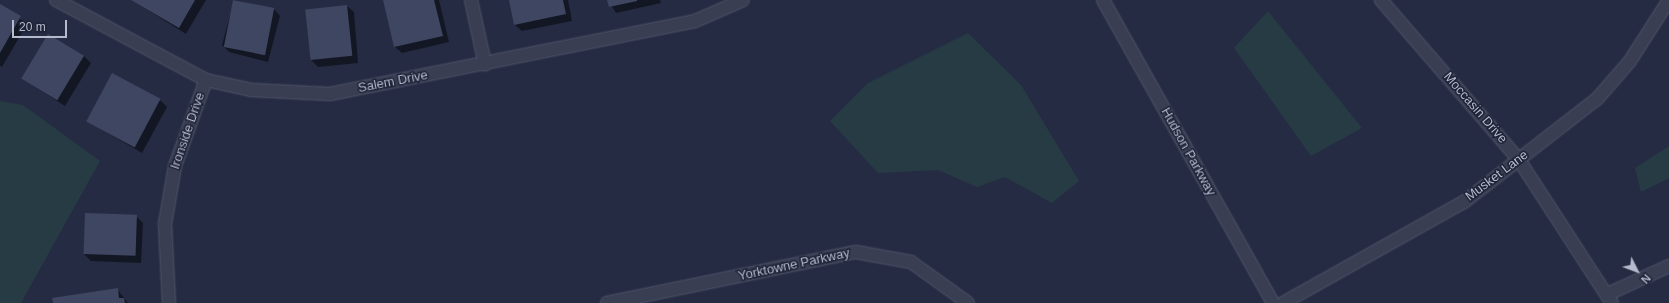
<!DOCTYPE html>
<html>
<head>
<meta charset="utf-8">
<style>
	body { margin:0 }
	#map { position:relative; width:1669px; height:303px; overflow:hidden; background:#252b43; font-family:Helvetica,sans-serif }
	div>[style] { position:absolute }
	.green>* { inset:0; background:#273b44 }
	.shadow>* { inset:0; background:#0007 }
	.building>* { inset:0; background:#3e4661; transform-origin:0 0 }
	.roads { filter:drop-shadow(0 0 1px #51566a) drop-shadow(0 0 1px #51566a) }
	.minor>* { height:12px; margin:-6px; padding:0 6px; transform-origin:6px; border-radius:6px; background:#393e53 }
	span { translate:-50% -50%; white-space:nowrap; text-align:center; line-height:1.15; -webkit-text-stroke:3px #1e2338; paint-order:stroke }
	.street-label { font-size:13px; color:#b6bacd }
	.north { position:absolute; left:1617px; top:251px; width:40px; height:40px; -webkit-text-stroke:3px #1e2338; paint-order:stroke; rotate:132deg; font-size:11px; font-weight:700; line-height:16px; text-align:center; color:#b6bacd }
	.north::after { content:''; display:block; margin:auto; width:14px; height:18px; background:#b6bacd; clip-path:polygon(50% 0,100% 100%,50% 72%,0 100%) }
	.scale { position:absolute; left:12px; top:20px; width:55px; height:18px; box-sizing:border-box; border:2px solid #b6bacd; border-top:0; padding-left:5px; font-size:12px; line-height:14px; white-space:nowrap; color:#b6bacd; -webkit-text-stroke:3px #1e2338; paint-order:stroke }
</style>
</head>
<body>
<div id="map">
	<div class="green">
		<i style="clip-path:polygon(1268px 11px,1362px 128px,1311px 156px,1234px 48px)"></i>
		<i style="clip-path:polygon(968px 33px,1021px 85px,1079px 181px,1052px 203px,1005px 177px,977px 187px,938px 170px,878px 173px,830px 121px,868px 83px)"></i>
		<i style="clip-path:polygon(0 101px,23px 105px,100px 161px,21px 303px,0 303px)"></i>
		<i style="clip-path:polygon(1669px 146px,1669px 178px,1641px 192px,1635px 168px)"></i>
	</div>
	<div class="shadow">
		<i style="clip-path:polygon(132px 0,206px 0,186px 34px)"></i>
		<i style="clip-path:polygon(234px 0,274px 9px,280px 16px,268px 62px,229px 52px,222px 45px)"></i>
		<i style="clip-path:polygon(384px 0,439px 0,449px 42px,402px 53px,395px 47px)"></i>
		<i style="clip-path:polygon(510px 0,568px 0,572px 21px,522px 31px,515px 25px)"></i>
		<i style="clip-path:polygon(608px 0,660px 0,661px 3px,616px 13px)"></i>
		<i style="clip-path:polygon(0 5px,27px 24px,2px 67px,0 66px)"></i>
		<i style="clip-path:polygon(347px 6px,354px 12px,358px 63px,318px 67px,311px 60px,306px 10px)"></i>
		<i style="clip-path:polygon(84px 56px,91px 63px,65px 106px,23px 79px)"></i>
		<i style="clip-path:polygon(160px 100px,167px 107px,142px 153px,87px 121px)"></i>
		<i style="clip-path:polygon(86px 214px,136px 216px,143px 223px,141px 263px,91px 261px,84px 254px)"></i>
		<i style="clip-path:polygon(117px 289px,128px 303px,54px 303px)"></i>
	</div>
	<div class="building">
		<i style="clip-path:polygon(131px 0,195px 0,179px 28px)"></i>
		<i style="left:233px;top:0;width:42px;height:48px;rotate:11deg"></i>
		<i style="clip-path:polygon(383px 0,434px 0,443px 36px,394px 47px)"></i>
		<i style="clip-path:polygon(509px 0,563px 0,566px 14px,514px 25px)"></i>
		<i style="clip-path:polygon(607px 0,637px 0,637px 1px,609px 7px)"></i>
		<i style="clip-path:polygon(0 4px,21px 16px,0 53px)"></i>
		<i style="left:347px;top:5px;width:51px;height:42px;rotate:84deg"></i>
		<i style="left:48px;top:34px;width:42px;height:52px;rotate:31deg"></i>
		<i style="left:112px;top:73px;width:55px;height:55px;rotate:28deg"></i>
		<i style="left:85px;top:213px;width:52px;height:41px;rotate:2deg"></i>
		<i style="clip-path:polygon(118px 288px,119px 298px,124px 298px,125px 303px,53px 303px,52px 298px)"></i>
	</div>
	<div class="roads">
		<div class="minor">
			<i style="left:56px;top:0;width:170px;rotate:28.1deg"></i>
			<i style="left:206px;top:80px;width:46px;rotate:12.5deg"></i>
			<i style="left:251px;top:90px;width:79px;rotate:2.9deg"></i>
			<i style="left:330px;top:94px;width:372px;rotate:-11.3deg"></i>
			<i style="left:695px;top:21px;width:52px;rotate:-23.6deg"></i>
			<i style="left:471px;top:0;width:66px;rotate:77.7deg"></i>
			<i style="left:1103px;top:0;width:347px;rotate:60.7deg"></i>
			<i style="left:1381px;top:0;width:211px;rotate:49.2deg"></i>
			<i style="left:1519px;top:160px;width:171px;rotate:57deg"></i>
			<i style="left:1608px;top:294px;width:67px;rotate:-24.7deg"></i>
			<i style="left:169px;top:303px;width:79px;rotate:-92.9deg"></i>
			<i style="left:165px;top:224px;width:59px;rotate:-80.2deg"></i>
			<i style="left:175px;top:166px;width:91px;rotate:-70.2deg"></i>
			<i style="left:607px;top:303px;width:254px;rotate:-11.6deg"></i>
			<i style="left:856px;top:252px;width:56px;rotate:10.3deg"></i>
			<i style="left:911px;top:262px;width:70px;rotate:35.7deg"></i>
			<i style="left:1283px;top:303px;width:207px;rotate:-29.2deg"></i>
			<i style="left:1464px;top:202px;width:168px;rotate:-37.8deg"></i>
			<i style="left:1597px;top:99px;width:50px;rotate:-49deg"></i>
			<i style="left:1630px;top:61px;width:72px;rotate:-57.4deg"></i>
		</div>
	</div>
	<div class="street-label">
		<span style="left:393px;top:82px;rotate:-11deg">Salem Drive</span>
		<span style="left:1475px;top:108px;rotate:49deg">Moccasin Drive</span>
		<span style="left:188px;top:131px;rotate:-71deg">Ironside Drive</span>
		<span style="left:1188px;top:152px;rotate:61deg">Hudson Parkway</span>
		<span style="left:1497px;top:176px;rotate:-37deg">Musket Lane</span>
		<span style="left:794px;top:265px;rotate:-12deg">Yorktowne Parkway</span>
	</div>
	<div class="north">N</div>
	<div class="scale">20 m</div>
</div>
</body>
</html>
